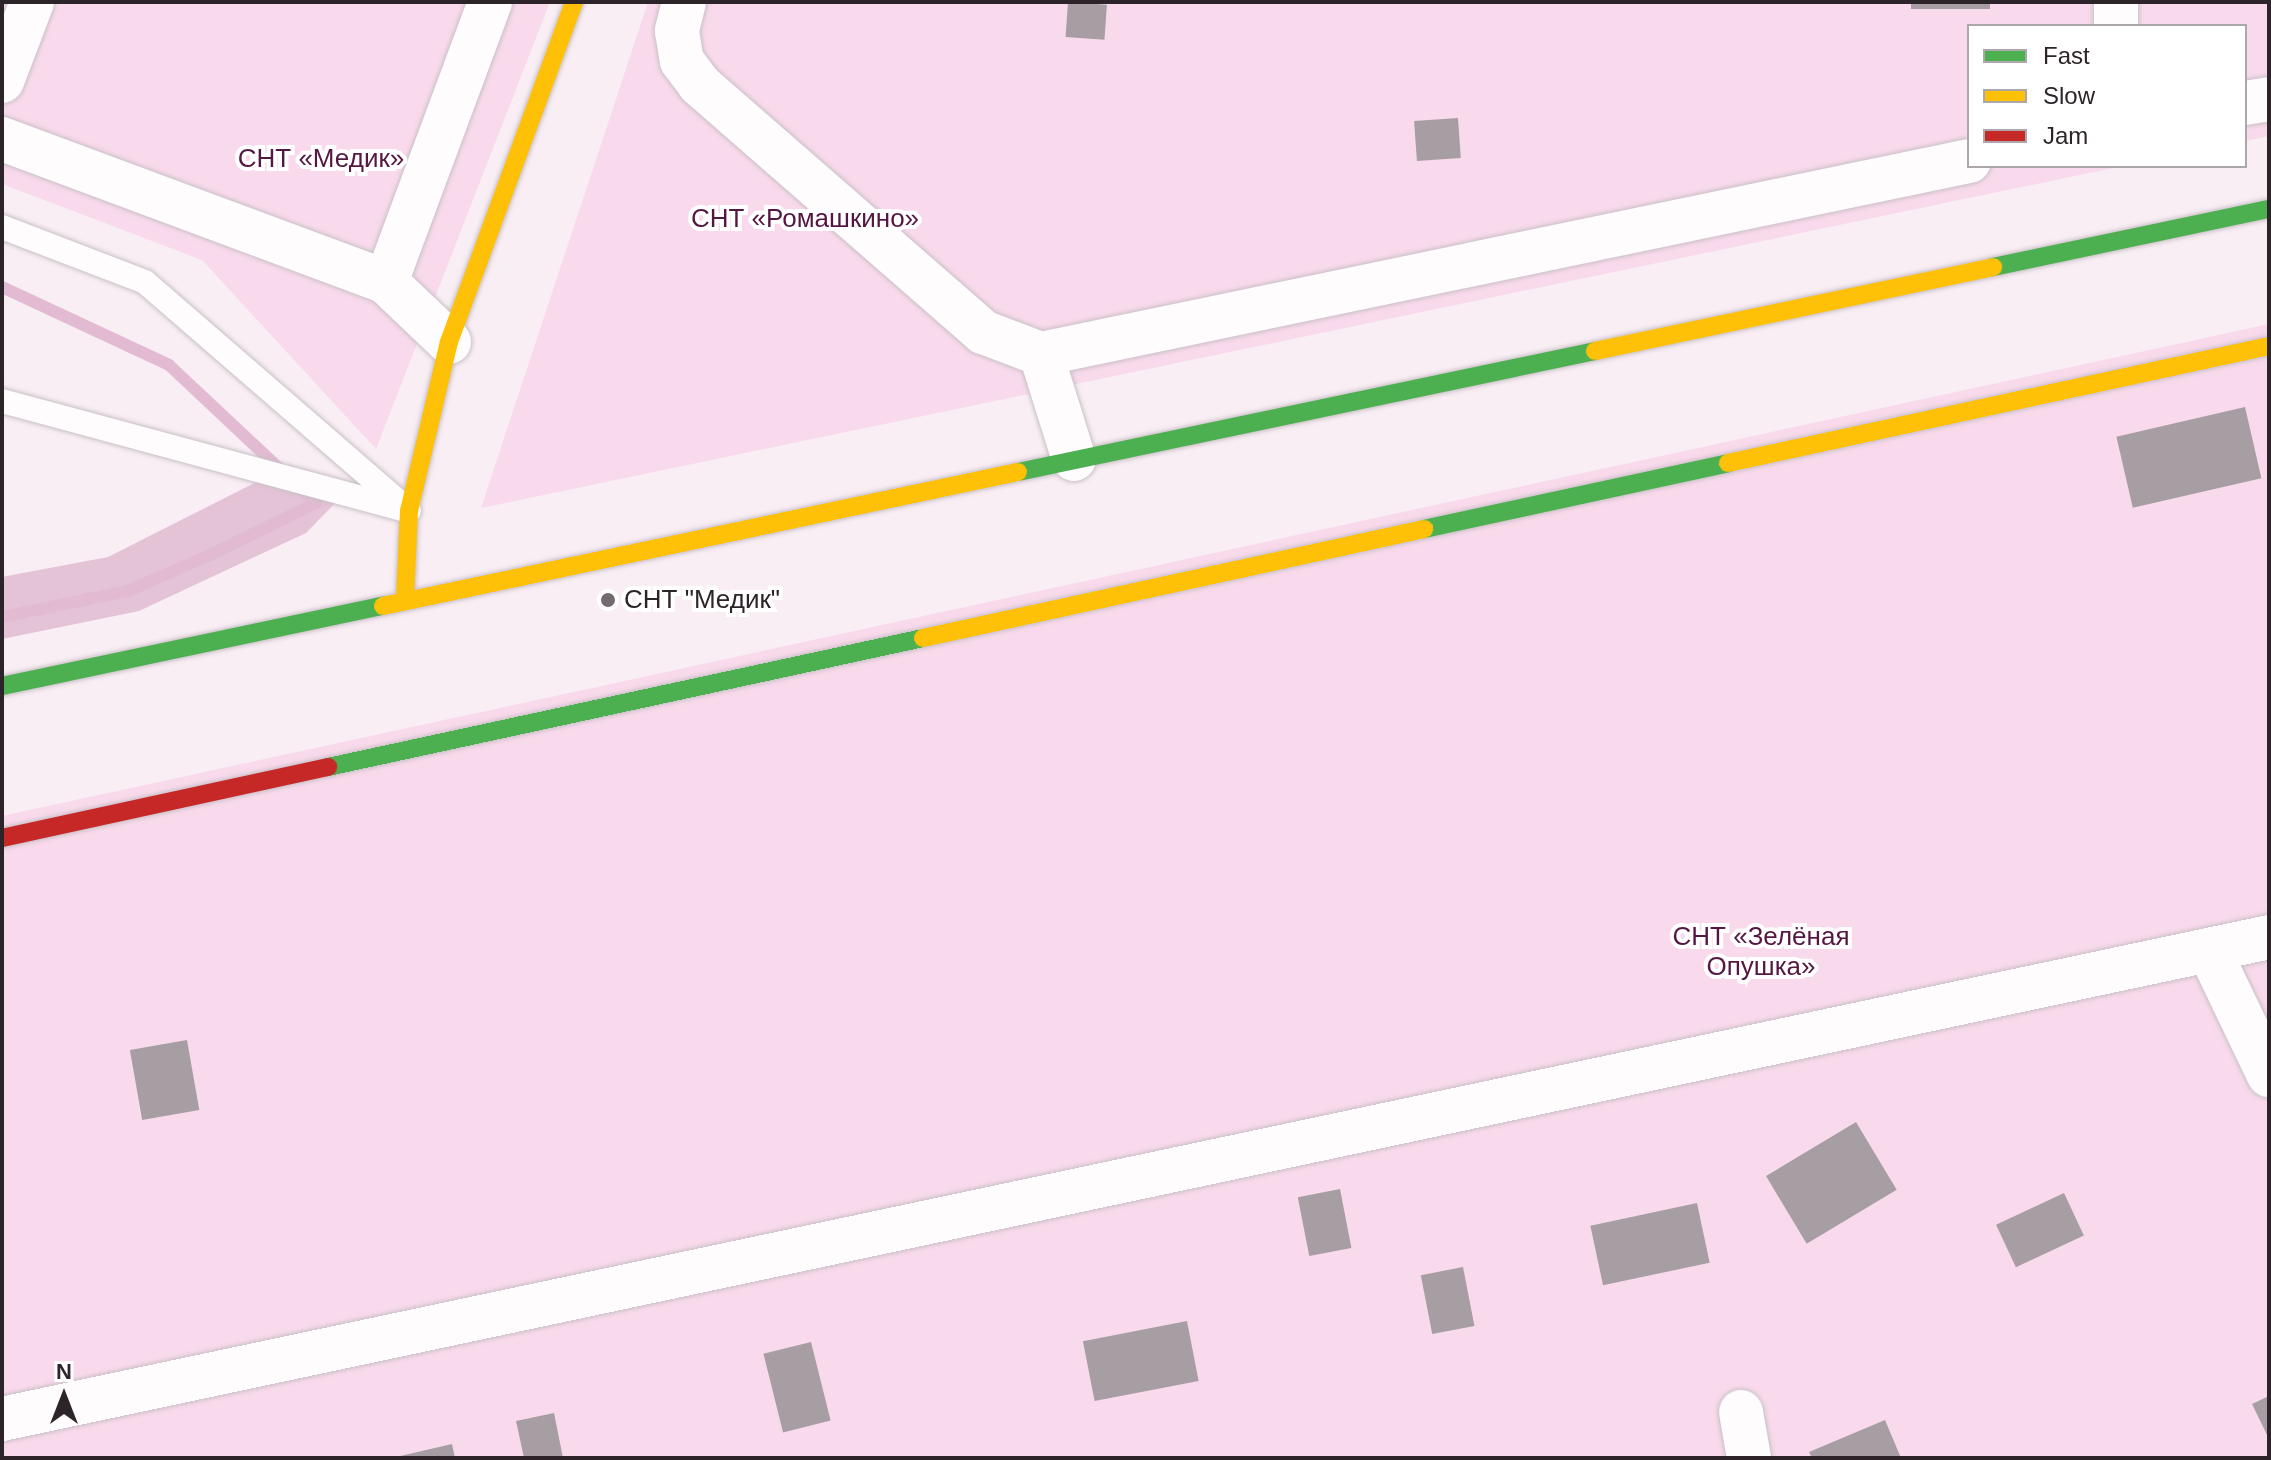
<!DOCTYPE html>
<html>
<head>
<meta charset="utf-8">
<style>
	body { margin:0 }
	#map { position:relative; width:2271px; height:1460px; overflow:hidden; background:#f8eef4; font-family:Arial,sans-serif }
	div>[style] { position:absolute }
	.green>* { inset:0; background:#f9daec }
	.forest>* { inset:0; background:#e4c3d7 }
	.stream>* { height:12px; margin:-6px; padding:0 6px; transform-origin:6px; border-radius:6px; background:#e2bbd2 }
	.building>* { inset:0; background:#a79ea3; transform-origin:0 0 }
	.roads { filter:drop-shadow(0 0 2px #c9c0c6) drop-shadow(0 0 2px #c9c0c6) }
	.lane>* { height:24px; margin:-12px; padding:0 12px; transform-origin:12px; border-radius:12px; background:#fefcfd }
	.street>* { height:44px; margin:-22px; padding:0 22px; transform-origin:22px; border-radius:22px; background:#fefcfd }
	.fast>* { height:18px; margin:-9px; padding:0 9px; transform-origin:9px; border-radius:9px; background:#4caf50 }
	.slow>* { height:18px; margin:-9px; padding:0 9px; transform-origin:9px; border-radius:9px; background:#ffc107 }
	.jam>* { height:18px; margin:-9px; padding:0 9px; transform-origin:9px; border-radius:9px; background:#c62828 }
	.dots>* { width:22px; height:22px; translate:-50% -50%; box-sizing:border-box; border:4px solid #fff; border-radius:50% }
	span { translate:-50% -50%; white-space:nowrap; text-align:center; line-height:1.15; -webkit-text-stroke:8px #fff; paint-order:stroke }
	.park-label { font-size:26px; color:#541741 }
	.poi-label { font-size:26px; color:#2d242a }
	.left { translate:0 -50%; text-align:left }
	.frame { position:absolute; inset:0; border:4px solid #2d242a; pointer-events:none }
	.legend { position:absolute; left:1967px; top:24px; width:280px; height:144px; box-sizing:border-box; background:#fff; border:2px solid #aba7aa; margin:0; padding:10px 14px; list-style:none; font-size:24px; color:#2d242a }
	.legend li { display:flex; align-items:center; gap:16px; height:40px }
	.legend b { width:40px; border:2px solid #aba7aa }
	.north { position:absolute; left:24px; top:1356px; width:80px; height:80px; -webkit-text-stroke:6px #fff; paint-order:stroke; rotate:0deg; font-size:22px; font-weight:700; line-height:32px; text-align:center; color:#2d242a }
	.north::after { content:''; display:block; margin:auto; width:28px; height:36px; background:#2d242a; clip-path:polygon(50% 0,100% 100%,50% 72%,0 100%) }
</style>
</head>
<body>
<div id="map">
	<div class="green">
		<i style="clip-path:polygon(2px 2px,550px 2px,376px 449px,202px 260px,2px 184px)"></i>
		<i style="clip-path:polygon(648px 2px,2269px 2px,2269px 136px,2245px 141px,2245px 26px,1969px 26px,1969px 166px,2123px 166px,481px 508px)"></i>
		<i style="clip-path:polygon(2269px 324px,2269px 1458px,2px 1458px,2px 816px)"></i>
	</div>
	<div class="forest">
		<i style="clip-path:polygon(290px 465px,345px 493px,306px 533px,139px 611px,2px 639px,2px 577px,108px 557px)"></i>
	</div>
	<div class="stream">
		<i style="left:2px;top:287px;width:184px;rotate:25deg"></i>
		<i style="left:169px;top:365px;width:155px;rotate:43.2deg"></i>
		<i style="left:2px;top:617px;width:129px;rotate:-11.7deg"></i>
		<i style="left:128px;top:591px;width:90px;rotate:-23.7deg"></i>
		<i style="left:210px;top:555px;width:118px;rotate:-26.1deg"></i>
		<i style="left:316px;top:503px;width:25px;rotate:-137deg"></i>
	</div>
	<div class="building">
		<i style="left:1068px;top:2px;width:39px;height:35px;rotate:4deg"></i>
		<i style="left:1911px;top:2px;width:79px;height:7px"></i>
		<i style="left:1458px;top:118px;width:40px;height:44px;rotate:86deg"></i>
		<i style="left:2245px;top:407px;width:73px;height:132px;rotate:77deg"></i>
		<i style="left:187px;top:1040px;width:71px;height:58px;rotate:80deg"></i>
		<i style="left:1856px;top:1122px;width:79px;height:105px;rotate:59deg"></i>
		<i style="left:1340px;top:1189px;width:60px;height:43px;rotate:79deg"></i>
		<i style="left:2064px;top:1193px;width:47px;height:75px;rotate:65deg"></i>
		<i style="left:1697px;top:1203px;width:61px;height:109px;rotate:78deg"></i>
		<i style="left:1463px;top:1267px;width:60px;height:43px;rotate:79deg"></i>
		<i style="left:1187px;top:1321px;width:61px;height:106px;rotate:79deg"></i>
		<i style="left:811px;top:1342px;width:81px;height:49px;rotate:76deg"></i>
		<i style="clip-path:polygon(2269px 1396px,2269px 1439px,2252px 1404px)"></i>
		<i style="clip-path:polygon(554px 1413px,563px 1458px,524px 1458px,516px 1421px)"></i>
		<i style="clip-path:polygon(1885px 1420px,1901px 1458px,1812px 1458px,1809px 1452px)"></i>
		<i style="clip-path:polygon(452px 1444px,455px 1458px,396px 1458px,396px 1457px)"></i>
	</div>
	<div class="roads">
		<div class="lane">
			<i style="left:2px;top:227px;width:153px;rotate:21deg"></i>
			<i style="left:145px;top:282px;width:349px;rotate:40.9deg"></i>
			<i style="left:2px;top:401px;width:414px;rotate:15.1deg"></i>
		</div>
		<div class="street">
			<i style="left:684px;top:2px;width:30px;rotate:104deg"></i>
			<i style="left:677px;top:31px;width:30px;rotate:81deg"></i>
			<i style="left:682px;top:61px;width:30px;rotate:53deg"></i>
			<i style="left:700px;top:85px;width:376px;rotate:41.1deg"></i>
			<i style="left:983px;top:332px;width:62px;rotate:20.8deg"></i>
			<i style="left:1041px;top:354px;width:948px;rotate:-11.75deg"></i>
			<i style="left:2116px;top:2px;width:24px;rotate:90deg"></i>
			<i style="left:2px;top:81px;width:85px;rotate:-69.2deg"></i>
			<i style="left:2245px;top:103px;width:24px;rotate:-9deg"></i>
			<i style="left:2px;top:139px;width:410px;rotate:20.4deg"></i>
			<i style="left:386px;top:282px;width:87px;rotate:43.6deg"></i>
			<i style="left:386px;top:282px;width:299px;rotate:-69.6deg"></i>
			<i style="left:1041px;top:354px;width:110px;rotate:72.6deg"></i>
			<i style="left:2209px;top:950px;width:139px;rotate:64.4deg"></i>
			<i style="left:1741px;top:1412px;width:47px;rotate:80.1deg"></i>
			<i style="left:2px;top:1419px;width:2318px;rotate:-12deg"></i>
		</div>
		<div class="fast">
			<i style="left:1993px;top:267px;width:282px;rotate:-11.9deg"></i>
			<i style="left:1018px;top:472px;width:590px;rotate:-11.84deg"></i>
			<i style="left:1424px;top:529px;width:311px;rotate:-12.2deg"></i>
			<i style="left:2px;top:686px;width:389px;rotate:-11.9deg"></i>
			<i style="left:328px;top:767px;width:609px;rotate:-12.23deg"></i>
		</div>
		<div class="slow">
			<i style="left:1595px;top:351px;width:407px;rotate:-11.9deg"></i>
			<i style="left:1728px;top:463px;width:554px;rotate:-12.2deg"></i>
			<i style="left:405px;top:599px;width:88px;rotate:-87.4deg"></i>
			<i style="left:409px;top:511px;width:174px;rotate:-76.7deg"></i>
			<i style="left:449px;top:342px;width:362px;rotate:-69.8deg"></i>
			<i style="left:383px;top:606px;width:649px;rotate:-11.92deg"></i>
			<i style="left:923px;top:638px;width:513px;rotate:-12.27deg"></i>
		</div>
		<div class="jam">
			<i style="left:2px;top:838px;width:334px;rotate:-12.3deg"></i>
		</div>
	</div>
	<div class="dots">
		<i style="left:608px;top:600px;background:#746b71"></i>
	</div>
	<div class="park-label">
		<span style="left:321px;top:159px">СНТ «Медик»</span>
		<span style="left:805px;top:219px">СНТ «Ромашкино»</span>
		<span style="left:1761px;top:952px">СНТ «Зелёная<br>Опушка»</span>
	</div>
	<div class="poi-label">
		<span class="left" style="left:624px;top:600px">СНТ "Медик"</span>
	</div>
	<div class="frame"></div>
	<ul class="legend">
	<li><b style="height:10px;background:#4caf50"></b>Fast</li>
	<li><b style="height:10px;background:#ffc107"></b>Slow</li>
	<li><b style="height:10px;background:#c62828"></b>Jam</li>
	</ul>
	<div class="north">N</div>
</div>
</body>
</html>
